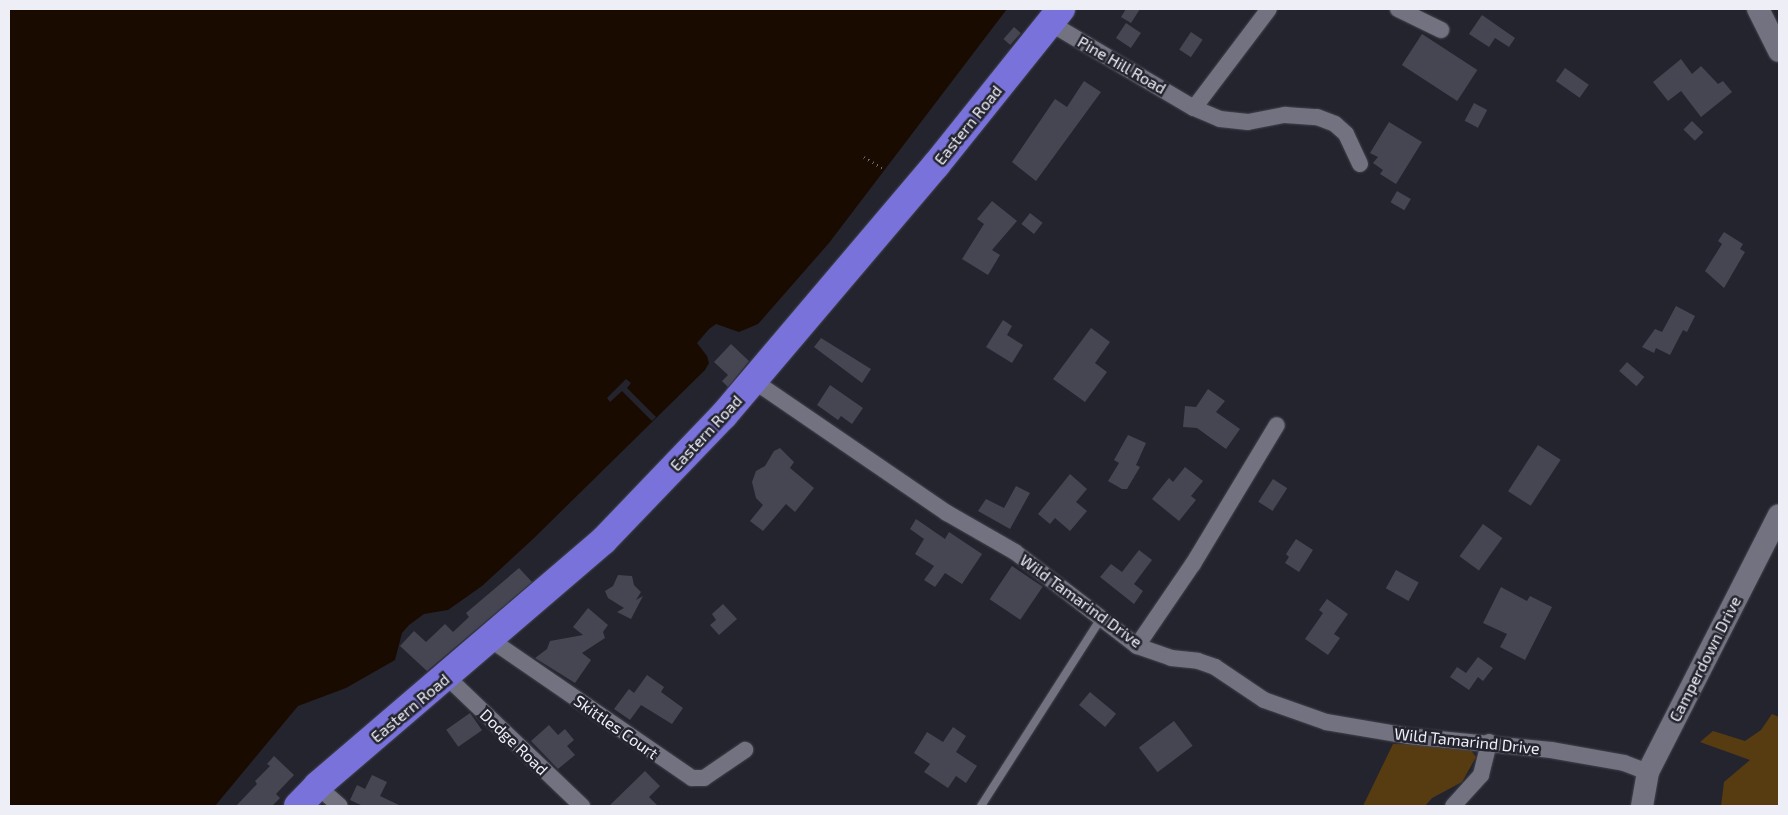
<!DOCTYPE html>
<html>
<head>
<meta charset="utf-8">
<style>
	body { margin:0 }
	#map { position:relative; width:1788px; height:815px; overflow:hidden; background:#24242f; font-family:"Exo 2",sans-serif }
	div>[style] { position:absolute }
	.green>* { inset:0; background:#583c11 }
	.water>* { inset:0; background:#190b00 }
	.pier>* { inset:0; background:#24242f }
	.building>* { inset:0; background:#464653; transform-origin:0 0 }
	.path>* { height:2.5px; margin-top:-1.25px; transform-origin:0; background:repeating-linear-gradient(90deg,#6c6c76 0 1px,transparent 0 5px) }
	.roads { filter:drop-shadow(0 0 1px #43434d) drop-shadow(0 0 1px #43434d) }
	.lane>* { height:8px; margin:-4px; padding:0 4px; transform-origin:4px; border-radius:4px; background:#727280 }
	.street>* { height:16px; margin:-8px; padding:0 8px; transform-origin:8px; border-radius:8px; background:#727280 }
	.secondary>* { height:22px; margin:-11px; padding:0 11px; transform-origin:11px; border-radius:11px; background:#727280 }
	.highway>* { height:28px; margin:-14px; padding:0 14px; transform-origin:14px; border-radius:14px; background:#7a72db }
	span { translate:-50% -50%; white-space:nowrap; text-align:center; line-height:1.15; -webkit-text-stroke:5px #24242f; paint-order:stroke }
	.street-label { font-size:16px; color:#edeef6 }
	.frame { position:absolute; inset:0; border:10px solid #edeef6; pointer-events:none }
</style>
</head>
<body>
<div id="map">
	<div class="green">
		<i style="clip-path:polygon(1772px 714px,1779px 717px,1779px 806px,1721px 806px,1724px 782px,1750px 760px,1700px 742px,1713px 731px,1745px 741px,1761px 730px)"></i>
		<i style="clip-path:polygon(1393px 744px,1468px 746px,1476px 757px,1462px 782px,1432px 798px,1425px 806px,1363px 806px)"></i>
	</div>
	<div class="water">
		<i style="clip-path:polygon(9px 9px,1007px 9px,829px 243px,758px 324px,739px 332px,716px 324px,709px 329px,697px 343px,707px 356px,709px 363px,705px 370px,533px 539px,482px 586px,448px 610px,424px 614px,409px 625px,402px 633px,395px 660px,346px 688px,298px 706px,215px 806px,9px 806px)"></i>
	</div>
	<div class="pier">
		<i style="clip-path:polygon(626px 379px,631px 383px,627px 388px,656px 417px,652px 421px,622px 391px,610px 402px,607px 398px)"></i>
	</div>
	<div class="building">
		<i style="clip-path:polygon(1126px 9px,1140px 9px,1131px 23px,1121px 17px)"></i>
		<i style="clip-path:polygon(1482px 15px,1515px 38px,1509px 47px,1495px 38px,1489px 47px,1469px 34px)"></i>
		<i style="left:1126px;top:23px;width:18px;height:18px;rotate:34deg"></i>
		<i style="left:1014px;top:27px;width:9px;height:16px;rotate:41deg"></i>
		<i style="left:1191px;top:32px;width:14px;height:21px;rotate:34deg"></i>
		<i style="left:1422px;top:34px;width:66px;height:37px;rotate:33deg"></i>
		<i style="clip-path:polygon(1681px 59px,1692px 74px,1701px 66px,1718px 84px,1723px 81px,1732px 92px,1701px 117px,1681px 91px,1668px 101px,1653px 82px)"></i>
		<i style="left:1565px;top:68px;width:29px;height:16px;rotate:35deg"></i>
		<i style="clip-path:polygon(1084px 81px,1101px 92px,1036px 181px,1012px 162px,1055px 99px,1067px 107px)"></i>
		<i style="left:1474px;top:103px;width:15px;height:20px;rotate:28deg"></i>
		<i style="left:1692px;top:121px;width:16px;height:12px;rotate:45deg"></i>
		<i style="clip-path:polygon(1389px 122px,1422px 142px,1396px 184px,1380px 174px,1383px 170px,1373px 163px,1378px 157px,1370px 153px)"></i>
		<i style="left:1397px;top:191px;width:16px;height:13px;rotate:30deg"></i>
		<i style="clip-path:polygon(992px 201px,1017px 221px,992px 250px,1000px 255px,988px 275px,962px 259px,984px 224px,977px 219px)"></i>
		<i style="left:1030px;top:213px;width:16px;height:14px;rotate:38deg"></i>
		<i style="clip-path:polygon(1724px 232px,1743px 244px,1740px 249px,1745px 252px,1724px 288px,1705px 271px,1722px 244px,1718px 241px)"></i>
		<i style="clip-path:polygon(1676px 306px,1695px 316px,1687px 332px,1683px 330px,1670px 355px,1656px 348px,1654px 353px,1642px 347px,1655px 329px,1662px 332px)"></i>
		<i style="clip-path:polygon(1003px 320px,1012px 326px,1007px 335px,1023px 345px,1012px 363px,986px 347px)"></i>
		<i style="clip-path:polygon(1091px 328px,1110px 342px,1095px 363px,1107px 372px,1085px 402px,1053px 379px)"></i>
		<i style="clip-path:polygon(821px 338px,871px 369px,862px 383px,814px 347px)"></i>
		<i style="clip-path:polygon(731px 344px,749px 361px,728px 387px,722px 381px,728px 375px,714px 362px)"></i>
		<i style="left:1627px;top:362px;width:23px;height:12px;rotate:41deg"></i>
		<i style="clip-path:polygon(830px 385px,863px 408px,852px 424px,841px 416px,838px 420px,817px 405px)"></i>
		<i style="clip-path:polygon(1208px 389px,1225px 401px,1216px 412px,1240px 429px,1226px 449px,1197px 428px,1183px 427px,1185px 406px,1196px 407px)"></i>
		<i style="clip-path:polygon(1128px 435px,1146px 443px,1136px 465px,1140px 467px,1127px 489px,1122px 489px,1108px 481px,1119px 463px,1114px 460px)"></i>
		<i style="left:1538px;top:445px;width:27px;height:55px;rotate:33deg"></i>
		<i style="clip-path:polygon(780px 448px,794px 462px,790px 468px,814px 488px,795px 512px,786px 504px,763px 531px,750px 521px,763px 505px,756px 498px,752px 482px,756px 471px,765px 466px,774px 451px)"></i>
		<i style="clip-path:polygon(1185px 467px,1203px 481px,1191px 496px,1196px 500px,1179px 521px,1152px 499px,1169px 478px,1173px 482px)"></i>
		<i style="clip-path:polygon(1070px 474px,1087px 489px,1076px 502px,1087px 511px,1070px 531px,1055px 518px,1050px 524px,1038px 514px)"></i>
		<i style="left:1273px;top:479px;width:17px;height:27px;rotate:33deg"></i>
		<i style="clip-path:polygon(1016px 486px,1030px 493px,1010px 529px,978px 511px,986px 499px,1004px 508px)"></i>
		<i style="clip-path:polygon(916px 519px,945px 539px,949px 532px,982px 554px,962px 584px,945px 573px,935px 587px,924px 580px,934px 566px,915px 554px,924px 539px,910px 529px)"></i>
		<i style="left:1483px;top:524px;width:24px;height:40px;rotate:36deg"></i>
		<i style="clip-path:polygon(1296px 539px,1313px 550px,1299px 572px,1285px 563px,1289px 557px,1286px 554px)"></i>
		<i style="clip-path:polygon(1139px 550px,1152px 560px,1134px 584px,1143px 591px,1134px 604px,1100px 577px,1111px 564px,1122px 572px)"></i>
		<i style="left:1012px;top:566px;width:37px;height:40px;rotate:34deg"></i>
		<i style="clip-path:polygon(519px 568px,532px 582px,427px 671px,400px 646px,414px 631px,426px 642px,445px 624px,453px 632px,469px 617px,466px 613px)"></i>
		<i style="left:1396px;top:570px;width:26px;height:21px;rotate:29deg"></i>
		<i style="clip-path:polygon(618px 575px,632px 576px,634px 585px,641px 592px,636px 600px,643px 596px,631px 619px,617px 612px,624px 608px,608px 598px,605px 591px,613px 586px)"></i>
		<i style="clip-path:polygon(1501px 587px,1527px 601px,1530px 596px,1552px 607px,1525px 660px,1500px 647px,1507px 634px,1483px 623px)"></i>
		<i style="clip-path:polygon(1327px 599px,1348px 614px,1334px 634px,1340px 638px,1328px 655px,1305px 639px,1323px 613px,1319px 610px)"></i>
		<i style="clip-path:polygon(723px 604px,737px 619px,719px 635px,710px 625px,716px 620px,712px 614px)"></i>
		<i style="clip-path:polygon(588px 608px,608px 625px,603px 632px,605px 638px,582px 653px,591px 660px,575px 683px,535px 658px,547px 649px,550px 641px,583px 635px,573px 627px)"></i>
		<i style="clip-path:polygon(1478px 657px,1493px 668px,1483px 681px,1478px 677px,1469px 690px,1450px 677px,1457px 667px,1466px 673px)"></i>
		<i style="clip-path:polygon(647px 675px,664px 687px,661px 692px,683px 708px,672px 724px,641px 705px,630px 720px,614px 709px,629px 689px,634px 693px)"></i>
		<i style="left:1090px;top:692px;width:34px;height:17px;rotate:40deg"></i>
		<i style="left:470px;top:713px;width:21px;height:29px;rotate:55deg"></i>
		<i style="left:1174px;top:721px;width:31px;height:44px;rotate:53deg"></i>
		<i style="clip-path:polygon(549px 725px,558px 735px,565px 729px,574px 740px,567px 746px,575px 755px,558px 769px,531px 741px)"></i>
		<i style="clip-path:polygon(953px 727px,966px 736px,956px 752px,977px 766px,966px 783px,956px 776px,948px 788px,924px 772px,930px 764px,914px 753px,927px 732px,943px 742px)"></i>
		<i style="clip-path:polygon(274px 756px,294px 775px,276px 794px,280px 798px,272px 806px,236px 806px,257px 784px,255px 781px,270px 766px,267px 764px)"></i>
		<i style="clip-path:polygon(645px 771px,660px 786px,649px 797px,658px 806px,609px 806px)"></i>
		<i style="clip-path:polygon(372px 775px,387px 782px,380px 796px,401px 806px,363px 806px,350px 800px,357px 785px,365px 789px)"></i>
	</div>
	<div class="path">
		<i style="left:864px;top:157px;width:23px;rotate:31deg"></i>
	</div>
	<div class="roads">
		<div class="lane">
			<i style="left:981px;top:806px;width:223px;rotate:-57.4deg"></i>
		</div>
		<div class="street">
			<i style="left:1398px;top:9px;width:48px;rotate:26deg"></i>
			<i style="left:1050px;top:23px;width:167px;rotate:30.6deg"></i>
			<i style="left:1194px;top:108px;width:28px;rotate:23deg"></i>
			<i style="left:1220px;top:119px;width:28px;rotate:6deg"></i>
			<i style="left:1248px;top:122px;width:38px;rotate:-11deg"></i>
			<i style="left:1285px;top:115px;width:32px;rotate:4deg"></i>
			<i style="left:1317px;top:117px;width:19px;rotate:21deg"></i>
			<i style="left:1335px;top:124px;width:15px;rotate:42deg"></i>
			<i style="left:1346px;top:134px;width:33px;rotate:65deg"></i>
			<i style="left:1194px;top:108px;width:124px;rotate:-52.9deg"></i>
			<i style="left:754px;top:381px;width:234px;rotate:34.4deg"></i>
			<i style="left:947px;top:513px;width:78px;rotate:29.8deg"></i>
			<i style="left:1015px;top:552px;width:154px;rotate:37.6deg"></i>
			<i style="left:1137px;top:646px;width:36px;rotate:19deg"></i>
			<i style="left:1171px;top:658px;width:27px;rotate:6deg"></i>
			<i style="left:1198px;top:661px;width:18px;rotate:19deg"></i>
			<i style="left:1215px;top:667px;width:59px;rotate:34deg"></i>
			<i style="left:1264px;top:700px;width:66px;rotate:19.5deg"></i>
			<i style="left:1326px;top:722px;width:83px;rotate:9.7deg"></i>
			<i style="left:1408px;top:736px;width:144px;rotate:5.6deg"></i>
			<i style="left:1551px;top:750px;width:74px;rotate:10.1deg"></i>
			<i style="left:1624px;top:763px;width:26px;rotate:21deg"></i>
			<i style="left:491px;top:640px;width:244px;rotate:34.5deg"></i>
			<i style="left:692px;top:778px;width:12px"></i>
			<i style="left:704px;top:778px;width:50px;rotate:-34.3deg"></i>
			<i style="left:1137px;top:646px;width:99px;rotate:-55.7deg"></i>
			<i style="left:1193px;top:564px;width:162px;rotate:-58.9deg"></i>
			<i style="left:447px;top:677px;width:187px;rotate:43.7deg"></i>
			<i style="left:317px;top:786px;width:30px;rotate:41deg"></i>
			<i style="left:1453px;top:806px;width:42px;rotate:-47.9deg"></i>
			<i style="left:1481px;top:775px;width:34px;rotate:-76deg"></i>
		</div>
		<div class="secondary">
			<i style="left:1758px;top:9px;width:47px;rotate:63.4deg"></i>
			<i style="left:1642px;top:806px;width:35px;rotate:-80deg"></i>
			<i style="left:1648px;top:772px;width:288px;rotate:-63deg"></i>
		</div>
		<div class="highway">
			<i style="left:298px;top:806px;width:28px;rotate:-46deg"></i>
			<i style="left:317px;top:786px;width:378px;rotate:-40.6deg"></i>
			<i style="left:604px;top:540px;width:173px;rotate:-46.2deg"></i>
			<i style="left:724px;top:415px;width:328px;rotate:-49.7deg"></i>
			<i style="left:936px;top:165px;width:200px;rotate:-51.3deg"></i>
		</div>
	</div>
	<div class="street-label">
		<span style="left:1122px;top:65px;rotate:30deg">Pine Hill Road</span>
		<span style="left:968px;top:125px;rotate:-51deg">Eastern Road</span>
		<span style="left:706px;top:433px;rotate:-47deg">Eastern Road</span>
		<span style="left:1081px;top:601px;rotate:36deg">Wild Tamarind Drive</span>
		<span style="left:1705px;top:659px;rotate:-63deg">Camperdown Drive</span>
		<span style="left:410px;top:708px;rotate:-40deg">Eastern Road</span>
		<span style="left:616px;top:727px;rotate:35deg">Skittles Court</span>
		<span style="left:1467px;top:741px;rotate:6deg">Wild Tamarind Drive</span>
		<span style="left:514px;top:742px;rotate:44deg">Dodge Road</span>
	</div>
	<div class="frame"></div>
</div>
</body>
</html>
